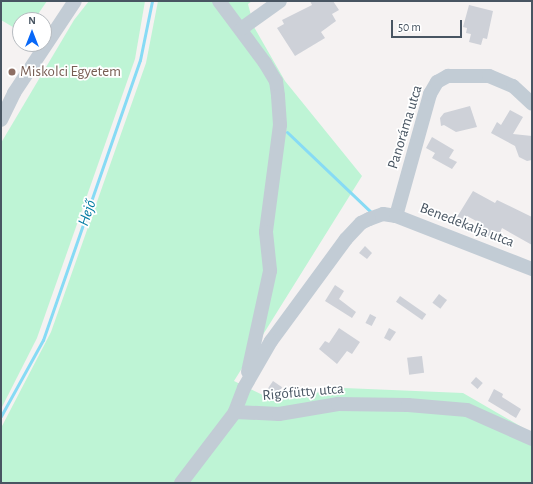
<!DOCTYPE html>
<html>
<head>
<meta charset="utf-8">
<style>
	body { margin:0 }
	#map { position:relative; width:533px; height:484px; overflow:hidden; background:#f5f2f2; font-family:"Alegreya Sans",sans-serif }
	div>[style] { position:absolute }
	.green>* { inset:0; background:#bef4d5 }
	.stream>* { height:3px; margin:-1.5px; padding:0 1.5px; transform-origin:1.5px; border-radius:1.5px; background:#87dbf5 }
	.building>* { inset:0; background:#ced1d8; transform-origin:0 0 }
	.minor>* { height:14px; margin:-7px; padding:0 7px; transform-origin:7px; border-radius:7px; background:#c2ccd5 }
	.dots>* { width:11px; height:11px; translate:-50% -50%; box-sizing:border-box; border:2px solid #fff; border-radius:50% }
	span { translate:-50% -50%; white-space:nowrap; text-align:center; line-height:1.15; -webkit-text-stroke:3.5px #fff; paint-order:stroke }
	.education-label { font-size:15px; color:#785e54 }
	.left { translate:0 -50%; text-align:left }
	.street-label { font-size:15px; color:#485562 }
	.water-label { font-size:16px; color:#037ba3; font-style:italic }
	.frame { position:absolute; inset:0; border:2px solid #485562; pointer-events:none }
	.north { position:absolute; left:12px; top:12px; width:40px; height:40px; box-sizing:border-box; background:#fff; border:1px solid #b6bbc0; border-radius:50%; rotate:0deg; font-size:11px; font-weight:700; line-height:16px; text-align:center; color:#485562 }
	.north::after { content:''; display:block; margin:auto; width:14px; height:18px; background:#0868f8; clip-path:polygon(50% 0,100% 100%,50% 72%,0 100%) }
	.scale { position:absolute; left:391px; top:20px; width:71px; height:18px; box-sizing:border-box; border:2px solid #485562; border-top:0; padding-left:5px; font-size:12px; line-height:14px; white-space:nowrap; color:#485562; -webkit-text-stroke:3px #fff; paint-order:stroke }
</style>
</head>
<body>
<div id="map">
	<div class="green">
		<i style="clip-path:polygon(1px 1px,47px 1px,34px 20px,20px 20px,18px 30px,1px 20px)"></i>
		<i style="clip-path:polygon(89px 1px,145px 1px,135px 59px,37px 338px,1px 409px,1px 143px,74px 20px)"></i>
		<i style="clip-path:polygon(158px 1px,252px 1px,248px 4px,254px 27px,285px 81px,362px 176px,234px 381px,273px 400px,344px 388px,463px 393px,532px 433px,532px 483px,1px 483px,1px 428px,51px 332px,146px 63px)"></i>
	</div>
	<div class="stream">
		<i style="left:287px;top:132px;width:115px;rotate:43.6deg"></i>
		<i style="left:1px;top:416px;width:87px;rotate:-61.1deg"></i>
		<i style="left:43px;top:340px;width:296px;rotate:-70.9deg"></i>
		<i style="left:140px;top:60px;width:60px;rotate:-78.5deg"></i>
	</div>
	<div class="building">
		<i style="clip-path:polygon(310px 1px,333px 1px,339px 10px,332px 14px,336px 21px,321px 32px,325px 38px,295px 56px,277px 28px,284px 24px,282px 20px,312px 5px)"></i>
		<i style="clip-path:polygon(469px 5px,493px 11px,487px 39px,483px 38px,481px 45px,469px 42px,471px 34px,466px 33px,467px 28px,463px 27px)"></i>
		<i style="clip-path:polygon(470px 106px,477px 127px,456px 132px,444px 125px,441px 126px,440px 118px,444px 113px)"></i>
		<i style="clip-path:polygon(510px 110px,523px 117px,513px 134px,532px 136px,532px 160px,527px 161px,519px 157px,515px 146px,491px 133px,497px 122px,501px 125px)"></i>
		<i style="clip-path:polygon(432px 137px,454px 150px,449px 158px,457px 162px,452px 169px,432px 158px,435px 153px,426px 148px)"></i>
		<i style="clip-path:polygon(473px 191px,495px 203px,497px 200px,532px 217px,532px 245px,502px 228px,497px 240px,477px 231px,480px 223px,467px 216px,465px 221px,457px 217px)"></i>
		<i style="clip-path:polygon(365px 246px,372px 253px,367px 259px,359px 253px)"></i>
		<i style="clip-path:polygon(335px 285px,344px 291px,339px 299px,356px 312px,352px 318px,325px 301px)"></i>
		<i style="left:439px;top:294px;width:10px;height:11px;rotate:37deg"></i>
		<i style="left:400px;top:296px;width:32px;height:7px;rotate:35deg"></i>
		<i style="left:370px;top:314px;width:7px;height:10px;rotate:27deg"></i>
		<i style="clip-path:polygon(339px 328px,360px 342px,352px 354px,347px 351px,337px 364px,319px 349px,325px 341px,329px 343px)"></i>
		<i style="clip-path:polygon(389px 328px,396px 332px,390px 341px,384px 338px)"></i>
		<i style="left:422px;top:356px;width:17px;height:15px;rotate:83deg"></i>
		<i style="left:476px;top:377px;width:9px;height:8px;rotate:41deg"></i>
		<i style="left:273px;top:381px;width:11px;height:14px;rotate:34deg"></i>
		<i style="clip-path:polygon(494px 389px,503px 394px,502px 397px,521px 409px,516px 418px,488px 401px)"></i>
	</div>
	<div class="minor">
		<i style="left:219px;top:1px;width:77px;rotate:53.4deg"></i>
		<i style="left:265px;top:63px;width:21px;rotate:59deg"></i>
		<i style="left:276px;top:81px;width:15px;rotate:82deg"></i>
		<i style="left:278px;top:96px;width:29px;rotate:86deg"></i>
		<i style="left:280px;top:125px;width:108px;rotate:97.5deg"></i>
		<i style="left:266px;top:232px;width:39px;rotate:84deg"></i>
		<i style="left:270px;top:271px;width:103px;rotate:102.3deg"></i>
		<i style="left:241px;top:29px;width:48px;rotate:-35.7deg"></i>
		<i style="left:1px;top:120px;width:30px;rotate:-64deg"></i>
		<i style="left:14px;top:93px;width:110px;rotate:-56.5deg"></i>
		<i style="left:396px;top:216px;width:127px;rotate:-74.4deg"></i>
		<i style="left:430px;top:94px;width:14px;rotate:-60deg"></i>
		<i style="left:437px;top:82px;width:13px;rotate:-29deg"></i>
		<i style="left:448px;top:76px;width:41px"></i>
		<i style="left:489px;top:76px;width:26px;rotate:23deg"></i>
		<i style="left:513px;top:86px;width:26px;rotate:43deg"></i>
		<i style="left:532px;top:269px;width:146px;rotate:-158.7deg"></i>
		<i style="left:396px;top:216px;width:13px;rotate:-171deg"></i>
		<i style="left:383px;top:214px;width:15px;rotate:160deg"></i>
		<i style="left:369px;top:219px;width:9px;rotate:153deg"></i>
		<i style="left:361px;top:223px;width:22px;rotate:133deg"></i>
		<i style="left:346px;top:239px;width:127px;rotate:126.3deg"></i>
		<i style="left:271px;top:341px;width:54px;rotate:119.9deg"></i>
		<i style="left:244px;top:388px;width:26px;rotate:111deg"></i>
		<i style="left:235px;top:412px;width:44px;rotate:2.6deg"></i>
		<i style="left:279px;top:414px;width:60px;rotate:-9.6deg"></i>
		<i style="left:338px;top:404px;width:70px;rotate:0.8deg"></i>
		<i style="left:408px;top:405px;width:59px;rotate:4.8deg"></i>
		<i style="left:467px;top:410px;width:71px;rotate:24deg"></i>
		<i style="left:181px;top:483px;width:89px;rotate:-52.7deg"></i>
	</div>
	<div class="dots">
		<i style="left:12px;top:72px;background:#8d6e63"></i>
	</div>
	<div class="education-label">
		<span class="left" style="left:20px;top:72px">Miskolci Egyetem</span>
	</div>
	<div class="street-label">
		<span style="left:405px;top:127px;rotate:-73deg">Panoráma utca</span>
		<span style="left:467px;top:225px;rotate:21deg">Benedekalja utca</span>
		<span style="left:303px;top:392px;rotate:-5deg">Rigófütty utca</span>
	</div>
	<div class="water-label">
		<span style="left:87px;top:213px;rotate:-71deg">Hejő</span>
	</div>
	<div class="frame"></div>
	<div class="north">N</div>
	<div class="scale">50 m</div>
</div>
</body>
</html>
